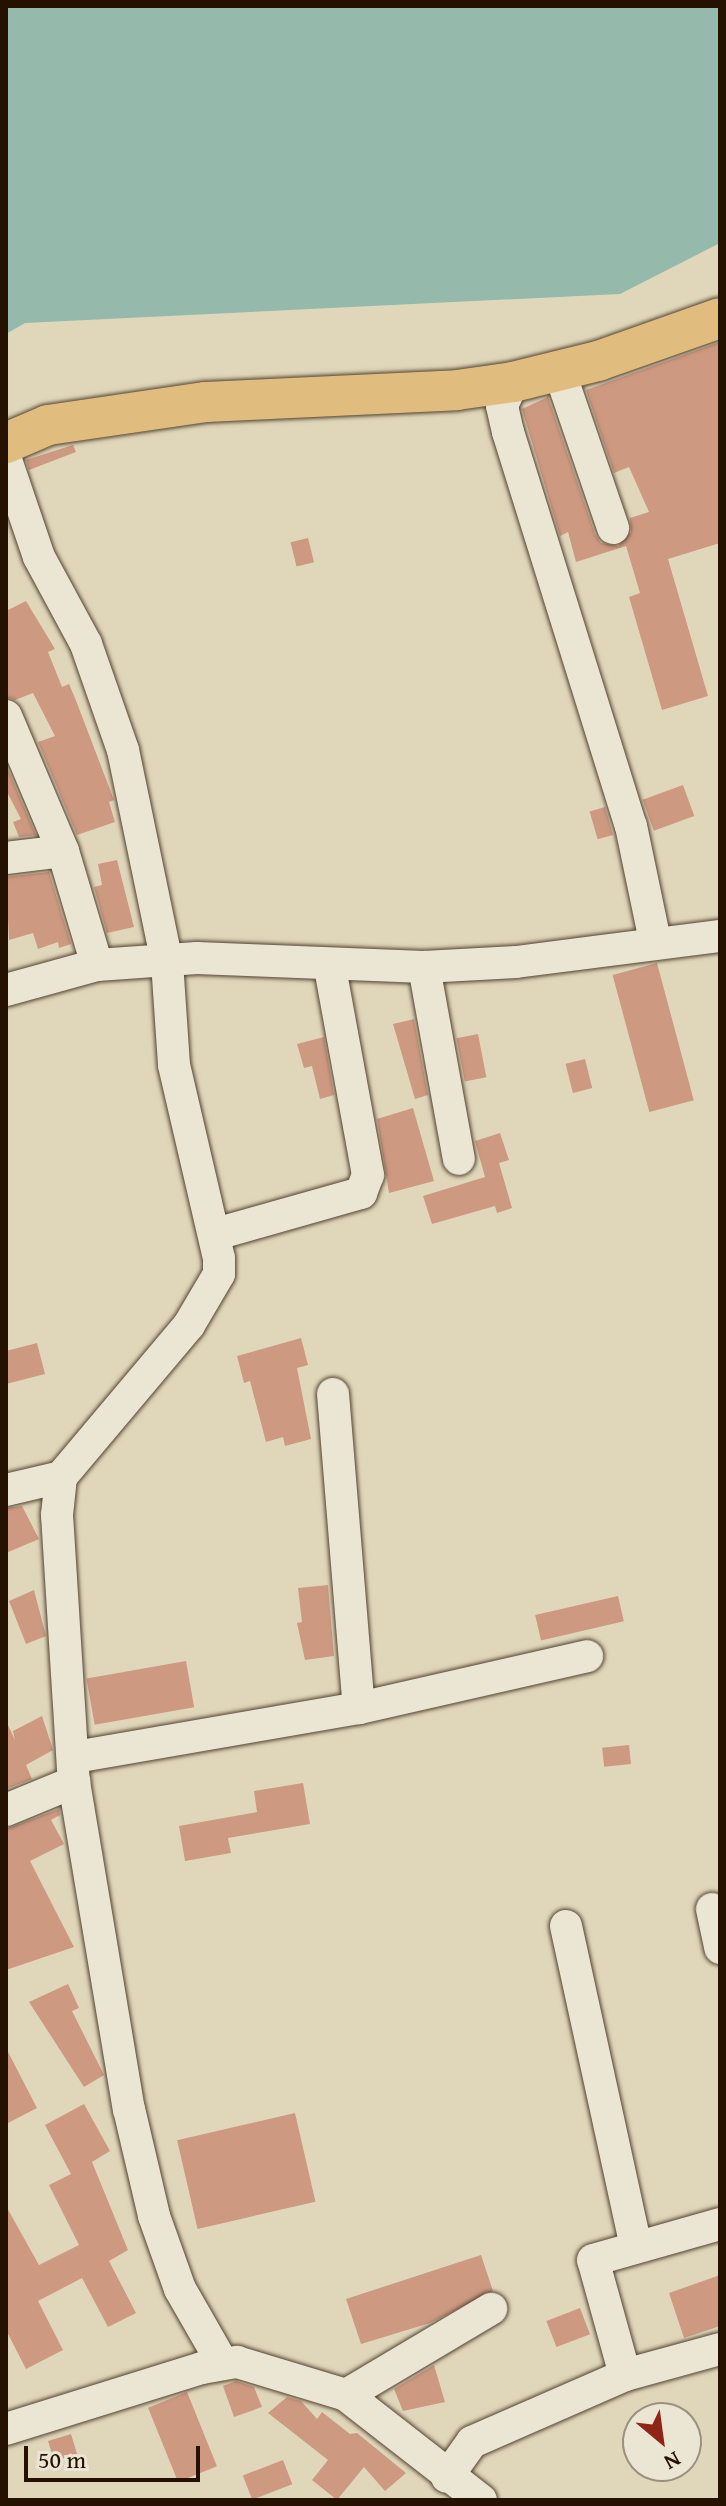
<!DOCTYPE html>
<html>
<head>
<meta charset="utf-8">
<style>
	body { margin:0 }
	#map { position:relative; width:726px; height:2506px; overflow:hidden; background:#e0d7bb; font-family:"Gentium Book Plus",serif }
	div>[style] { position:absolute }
	.water>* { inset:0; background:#95baab }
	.building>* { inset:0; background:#ce9981; transform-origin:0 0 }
	.roads { filter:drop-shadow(0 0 2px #53422f) drop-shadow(0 0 2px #53422f) }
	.minor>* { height:32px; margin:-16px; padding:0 16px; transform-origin:16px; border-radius:16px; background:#ebe5d3 }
	.major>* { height:40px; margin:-20px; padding:0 20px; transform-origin:20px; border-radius:20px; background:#e0bc7e }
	span { translate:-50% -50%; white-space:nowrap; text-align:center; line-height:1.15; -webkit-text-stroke:6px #ebe5d3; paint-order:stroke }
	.frame { position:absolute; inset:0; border:8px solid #241100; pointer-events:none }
	.north { position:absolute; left:622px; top:2402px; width:80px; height:80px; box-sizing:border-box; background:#ebe5d3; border:2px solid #9b907f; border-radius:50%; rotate:151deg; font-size:22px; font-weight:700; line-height:32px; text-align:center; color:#241100 }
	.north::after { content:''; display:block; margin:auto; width:28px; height:36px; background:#8f2418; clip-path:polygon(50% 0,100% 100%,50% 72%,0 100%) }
	.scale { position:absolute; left:24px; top:2446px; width:176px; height:36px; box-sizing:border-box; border:4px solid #241100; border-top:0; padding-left:10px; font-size:24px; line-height:28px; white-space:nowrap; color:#241100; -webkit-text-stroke:6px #ebe5d3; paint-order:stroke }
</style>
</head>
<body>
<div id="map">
	<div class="water">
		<i style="clip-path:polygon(6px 6px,720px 6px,720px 243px,620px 294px,25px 323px,6px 334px)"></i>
	</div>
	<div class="building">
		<i style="clip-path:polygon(720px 342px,720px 543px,668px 559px,708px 696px,662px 710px,629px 597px,640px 593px,626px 546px,576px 562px,568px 532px,560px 536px,522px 409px,548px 397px,595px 534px,601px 543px,618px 546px,631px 532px,630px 518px,649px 512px,629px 467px,614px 473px,586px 390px)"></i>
		<i style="clip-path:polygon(73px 445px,76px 452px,29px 470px,26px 460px)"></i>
		<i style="left:308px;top:538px;width:25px;height:18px;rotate:76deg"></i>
		<i style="clip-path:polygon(26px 601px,55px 649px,48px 652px,62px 687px,69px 684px,75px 698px,114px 800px,109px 802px,115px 822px,77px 835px,38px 742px,55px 736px,33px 693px,15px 700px,6px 697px,6px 611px)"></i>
		<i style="clip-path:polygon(6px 765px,36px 835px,19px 837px,13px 822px,21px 819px,6px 790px)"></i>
		<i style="left:683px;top:785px;width:33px;height:43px;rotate:70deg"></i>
		<i style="left:605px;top:807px;width:29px;height:16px;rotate:74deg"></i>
		<i style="clip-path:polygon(117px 860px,134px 927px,107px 933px,94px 887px,102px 885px,98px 864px)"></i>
		<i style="clip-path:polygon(49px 872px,71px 944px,59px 948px,58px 942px,38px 949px,33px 933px,9px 940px,6px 877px)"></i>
		<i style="left:657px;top:963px;width:142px;height:46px;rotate:75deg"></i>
		<i style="clip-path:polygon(414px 1019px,428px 1095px,415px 1099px,393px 1024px)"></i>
		<i style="left:478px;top:1034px;width:44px;height:22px;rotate:79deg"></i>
		<i style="clip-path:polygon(324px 1037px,334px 1095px,320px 1099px,312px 1066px,304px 1068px,297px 1044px)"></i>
		<i style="left:585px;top:1059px;width:30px;height:20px;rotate:76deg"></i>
		<i style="clip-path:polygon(413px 1108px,434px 1181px,389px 1193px,377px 1119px)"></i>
		<i style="clip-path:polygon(500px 1133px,509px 1160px,499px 1163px,512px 1208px,497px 1213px,495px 1206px,432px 1224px,423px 1196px,485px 1177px,475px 1141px)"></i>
		<i style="clip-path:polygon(301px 1338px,308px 1365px,297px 1368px,311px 1439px,285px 1446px,283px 1437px,266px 1442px,250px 1381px,244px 1383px,237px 1356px)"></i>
		<i style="clip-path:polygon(37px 1343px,45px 1374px,6px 1384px,6px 1351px)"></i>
		<i style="clip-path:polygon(22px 1506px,39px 1539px,6px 1553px,6px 1508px)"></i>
		<i style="clip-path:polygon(328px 1585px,334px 1656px,305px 1660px,297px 1623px,302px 1622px,298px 1588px)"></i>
		<i style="clip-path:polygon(34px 1590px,46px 1636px,26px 1644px,9px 1601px)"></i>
		<i style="left:618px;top:1596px;width:26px;height:85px;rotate:77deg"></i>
		<i style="left:186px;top:1661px;width:47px;height:101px;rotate:80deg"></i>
		<i style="clip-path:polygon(42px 1716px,53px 1750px,26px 1765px,32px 1779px,6px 1789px,6px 1721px,15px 1740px,13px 1731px)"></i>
		<i style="left:629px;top:1745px;width:19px;height:27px;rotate:84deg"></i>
		<i style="clip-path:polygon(303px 1783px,310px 1824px,228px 1838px,231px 1853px,185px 1861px,179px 1826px,257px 1812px,254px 1791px)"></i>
		<i style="clip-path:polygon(59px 1809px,60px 1815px,51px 1820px,64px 1844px,30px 1861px,74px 1947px,6px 1970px,6px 1829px)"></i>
		<i style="clip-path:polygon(68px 1984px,79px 2008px,72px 2011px,104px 2075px,84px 2087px,29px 2002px)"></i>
		<i style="clip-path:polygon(6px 2048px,37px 2108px,6px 2124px)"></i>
		<i style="clip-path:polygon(84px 2104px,110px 2151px,92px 2162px,128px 2250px,109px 2261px,136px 2313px,108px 2327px,82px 2278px,38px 2301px,63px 2350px,26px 2369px,6px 2330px,6px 2206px,39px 2265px,79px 2245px,49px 2185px,71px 2174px,45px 2125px)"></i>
		<i style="left:295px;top:2113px;width:91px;height:121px;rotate:77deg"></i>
		<i style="clip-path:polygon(481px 2255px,493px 2291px,430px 2323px,361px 2344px,346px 2299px)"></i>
		<i style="clip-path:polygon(720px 2275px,720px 2326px,684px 2338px,669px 2293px)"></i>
		<i style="left:580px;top:2308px;width:28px;height:36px;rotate:69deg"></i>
		<i style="clip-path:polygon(434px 2365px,445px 2402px,403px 2411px,394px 2389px)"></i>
		<i style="clip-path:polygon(236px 2381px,254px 2387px,262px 2407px,234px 2417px,223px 2386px)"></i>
		<i style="left:187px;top:2392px;width:80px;height:42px;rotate:68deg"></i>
		<i style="clip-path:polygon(287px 2397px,301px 2401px,317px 2419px,322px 2412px,350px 2434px,357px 2433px,406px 2473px,385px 2491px,364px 2467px,337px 2500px,312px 2480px,328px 2460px,268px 2413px)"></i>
		<i style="left:71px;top:2434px;width:21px;height:24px;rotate:73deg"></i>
		<i style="left:283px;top:2460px;width:26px;height:43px;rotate:69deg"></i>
	</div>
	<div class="roads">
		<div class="minor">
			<i style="left:559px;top:370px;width:167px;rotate:71.1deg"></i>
			<i style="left:513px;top:382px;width:26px;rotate:115deg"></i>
			<i style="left:502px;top:406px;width:27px;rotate:77deg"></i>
			<i style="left:508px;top:432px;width:413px;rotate:72.7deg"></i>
			<i style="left:631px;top:826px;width:117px;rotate:78.2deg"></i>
			<i style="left:6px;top:460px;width:102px;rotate:71.2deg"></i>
			<i style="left:39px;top:557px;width:99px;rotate:61.6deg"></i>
			<i style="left:86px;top:644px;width:112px;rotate:70.8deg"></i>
			<i style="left:123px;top:750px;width:217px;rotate:78.3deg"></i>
			<i style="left:167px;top:962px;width:103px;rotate:86.1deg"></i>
			<i style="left:174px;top:1065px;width:198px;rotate:76.9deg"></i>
			<i style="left:219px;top:1258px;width:16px;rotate:90deg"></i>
			<i style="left:219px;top:1274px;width:59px;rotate:120.5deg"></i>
			<i style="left:189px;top:1325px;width:199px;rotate:130.1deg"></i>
			<i style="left:61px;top:1477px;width:38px;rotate:96deg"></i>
			<i style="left:57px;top:1515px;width:268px;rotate:86.4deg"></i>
			<i style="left:74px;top:1782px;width:332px;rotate:80.5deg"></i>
			<i style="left:129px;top:2109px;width:110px;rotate:76.8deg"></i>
			<i style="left:154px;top:2216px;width:77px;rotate:70.4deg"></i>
			<i style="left:180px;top:2289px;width:86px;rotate:60.2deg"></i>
			<i style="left:6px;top:716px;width:147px;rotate:67.1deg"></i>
			<i style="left:63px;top:851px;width:119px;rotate:73.4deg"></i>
			<i style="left:6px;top:858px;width:57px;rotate:-7deg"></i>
			<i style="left:424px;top:967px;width:195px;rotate:79.7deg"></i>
			<i style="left:6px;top:990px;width:94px;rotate:-15.4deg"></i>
			<i style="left:97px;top:965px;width:100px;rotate:-4deg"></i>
			<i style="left:197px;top:958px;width:227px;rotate:2.3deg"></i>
			<i style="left:424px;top:967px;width:92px;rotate:-3.1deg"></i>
			<i style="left:516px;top:962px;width:206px;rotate:-7.3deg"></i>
			<i style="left:216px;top:1234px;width:151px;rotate:-15.8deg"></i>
			<i style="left:361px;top:1193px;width:19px;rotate:-69deg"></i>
			<i style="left:368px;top:1175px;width:211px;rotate:-100.4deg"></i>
			<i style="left:333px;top:1394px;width:315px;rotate:85.3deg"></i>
			<i style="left:6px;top:1490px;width:57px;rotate:-13.3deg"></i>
			<i style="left:75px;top:1757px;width:288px;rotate:-9.8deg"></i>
			<i style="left:359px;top:1708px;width:234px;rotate:-12.8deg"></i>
			<i style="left:6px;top:1810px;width:74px;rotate:-22.4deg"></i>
			<i style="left:712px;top:1909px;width:40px;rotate:78deg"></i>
			<i style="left:566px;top:1926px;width:329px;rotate:77.7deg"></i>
			<i style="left:625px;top:2375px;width:119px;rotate:-105.5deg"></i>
			<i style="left:593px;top:2260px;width:132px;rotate:-15.8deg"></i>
			<i style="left:346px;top:2395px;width:169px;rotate:-30.7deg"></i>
			<i style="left:6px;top:2429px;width:205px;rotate:-17.3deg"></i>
			<i style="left:202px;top:2368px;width:36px;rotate:-10deg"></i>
			<i style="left:237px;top:2362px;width:114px;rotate:16.8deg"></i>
			<i style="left:346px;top:2395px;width:171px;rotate:37.9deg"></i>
			<i style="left:447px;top:2477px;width:43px;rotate:-54.5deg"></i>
			<i style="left:472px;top:2442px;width:167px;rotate:-23.6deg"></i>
			<i style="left:625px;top:2375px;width:98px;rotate:-15.3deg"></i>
		</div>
		<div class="major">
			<i style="left:6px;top:443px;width:46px;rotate:-23.2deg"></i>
			<i style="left:48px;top:425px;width:160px;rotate:-8.3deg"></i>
			<i style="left:206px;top:402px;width:251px;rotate:-2.7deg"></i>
			<i style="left:457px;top:390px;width:57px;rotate:-8.1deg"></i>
			<i style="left:513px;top:382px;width:88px;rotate:-13.9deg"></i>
			<i style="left:598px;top:361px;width:129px;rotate:-19.4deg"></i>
		</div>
	</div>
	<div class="frame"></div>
	<div class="north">N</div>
	<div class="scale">50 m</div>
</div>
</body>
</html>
